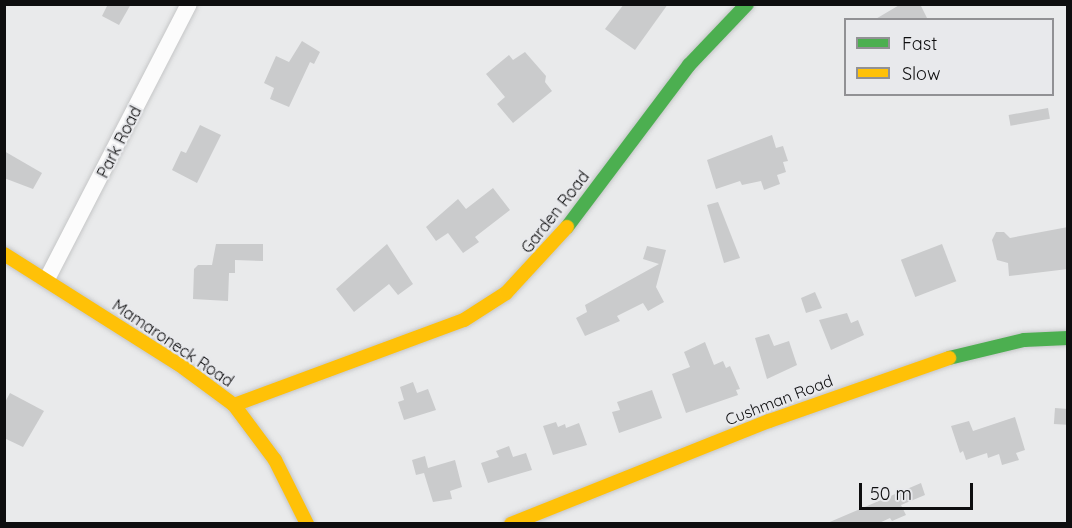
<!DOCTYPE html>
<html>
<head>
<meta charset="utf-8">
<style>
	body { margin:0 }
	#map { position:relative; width:1072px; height:528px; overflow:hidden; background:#e9eaeb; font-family:Quicksand,sans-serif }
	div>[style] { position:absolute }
	.building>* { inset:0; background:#cacbcc; transform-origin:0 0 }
	.roads { filter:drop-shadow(0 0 2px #c5c6c7) drop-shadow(0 0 2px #c5c6c7) }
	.street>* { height:16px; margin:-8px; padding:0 8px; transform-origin:8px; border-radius:8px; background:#fcfcfc }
	.fast>* { height:14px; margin:-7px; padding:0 7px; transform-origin:7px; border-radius:7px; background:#4caf50 }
	.slow>* { height:14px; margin:-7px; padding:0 7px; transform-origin:7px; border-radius:7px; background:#ffc107 }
	span { translate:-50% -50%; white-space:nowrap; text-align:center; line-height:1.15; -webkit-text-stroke:4.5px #e8e9ec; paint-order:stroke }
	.street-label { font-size:16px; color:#0e0e0f }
	.frame { position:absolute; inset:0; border:6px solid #0e0e0f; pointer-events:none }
	.legend { position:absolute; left:844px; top:18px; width:210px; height:78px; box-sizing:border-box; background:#e8e9ec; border:2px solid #919194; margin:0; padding:8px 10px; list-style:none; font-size:18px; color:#0e0e0f }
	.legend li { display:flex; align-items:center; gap:12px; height:30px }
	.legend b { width:30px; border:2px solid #919194 }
	.scale { position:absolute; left:859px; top:483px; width:114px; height:27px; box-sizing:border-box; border:3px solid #0e0e0f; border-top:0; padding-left:8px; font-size:18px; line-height:21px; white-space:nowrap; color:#0e0e0f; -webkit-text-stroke:4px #e8e9ec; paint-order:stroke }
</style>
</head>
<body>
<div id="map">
	<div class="building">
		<i style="clip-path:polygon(108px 4px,131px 4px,119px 25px,102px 16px)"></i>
		<i style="clip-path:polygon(624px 4px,668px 4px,635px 50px,605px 29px)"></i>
		<i style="clip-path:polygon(901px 4px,920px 4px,928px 20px,874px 20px)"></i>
		<i style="clip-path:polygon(302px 41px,320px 52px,314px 64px,310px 62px,289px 107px,270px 99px,274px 88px,264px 83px,276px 56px,289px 62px)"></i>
		<i style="clip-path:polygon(525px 52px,546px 76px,545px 82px,552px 91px,513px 123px,497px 104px,505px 97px,486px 74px,509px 55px,513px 60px)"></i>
		<i style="left:1048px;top:108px;width:11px;height:40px;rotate:80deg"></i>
		<i style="clip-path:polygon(200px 125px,221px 135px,197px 183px,172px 170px,181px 151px,186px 153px)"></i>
		<i style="clip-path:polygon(772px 135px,776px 148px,783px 146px,788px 161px,783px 162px,786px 172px,777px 175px,780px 184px,764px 190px,761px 181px,742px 185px,740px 181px,716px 189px,707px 160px)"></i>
		<i style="clip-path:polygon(4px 151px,42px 173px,33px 189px,4px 178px)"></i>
		<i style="clip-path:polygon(493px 188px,510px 210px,475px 237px,479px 242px,463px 253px,448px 233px,436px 241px,426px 227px,458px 199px,466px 209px)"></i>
		<i style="clip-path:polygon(718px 202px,740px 258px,724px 263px,707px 205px)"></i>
		<i style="clip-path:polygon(1068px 227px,1068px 269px,1009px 276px,1008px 263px,997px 260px,992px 240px,996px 232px,1004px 232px,1010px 238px)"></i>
		<i style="clip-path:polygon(216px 244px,263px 244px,263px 261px,235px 260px,235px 273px,229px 273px,228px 301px,193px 299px,194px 269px,198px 265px,212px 265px)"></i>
		<i style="clip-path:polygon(387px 244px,413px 284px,398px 295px,389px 284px,354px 312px,336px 289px)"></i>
		<i style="left:942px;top:244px;width:40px;height:44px;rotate:69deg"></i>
		<i style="clip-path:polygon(647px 246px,666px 250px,656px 287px,664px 302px,648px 311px,643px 303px,617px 316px,620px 321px,585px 336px,576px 318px,587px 312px,585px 305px,659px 264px,643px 259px)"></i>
		<i style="clip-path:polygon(815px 292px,822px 308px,806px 313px,801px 298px)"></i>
		<i style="clip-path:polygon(847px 313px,851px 323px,858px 320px,864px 335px,831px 350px,819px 320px)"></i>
		<i style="clip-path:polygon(769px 334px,774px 346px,789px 341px,797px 365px,767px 379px,755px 338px)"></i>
		<i style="clip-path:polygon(705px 342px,714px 365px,723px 361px,726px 368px,730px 366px,740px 389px,736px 390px,738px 395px,686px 413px,672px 374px,690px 367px,684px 352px)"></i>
		<i style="clip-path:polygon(413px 382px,417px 393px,428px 389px,436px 410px,404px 420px,398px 402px,404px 400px,400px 387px)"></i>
		<i style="clip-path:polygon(652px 390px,662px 418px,619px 433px,612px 412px,620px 410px,617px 402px)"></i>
		<i style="clip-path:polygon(10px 393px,44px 411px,23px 447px,4px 438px,4px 404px)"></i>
		<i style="left:1055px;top:408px;width:13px;height:16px;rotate:4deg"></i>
		<i style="clip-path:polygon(1015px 417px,1025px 450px,1016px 453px,1019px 460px,1002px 465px,999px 454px,988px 458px,987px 453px,966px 460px,963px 451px,960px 453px,951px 426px,969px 421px,973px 431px)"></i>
		<i style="clip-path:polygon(556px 422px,558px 427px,565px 424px,566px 428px,579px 423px,587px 445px,553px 455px,543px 426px)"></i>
		<i style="clip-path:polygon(509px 446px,513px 457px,526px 453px,532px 470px,488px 483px,481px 463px,499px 457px,496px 451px)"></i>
		<i style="clip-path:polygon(425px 456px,428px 468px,455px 460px,462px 487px,450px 491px,452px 499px,433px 502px,424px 473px,416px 475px,412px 460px)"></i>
		<i style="clip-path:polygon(921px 483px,925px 495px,901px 505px,906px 515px,892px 521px,890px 518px,877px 524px,825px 524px)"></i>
	</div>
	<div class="roads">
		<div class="street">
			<i style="left:47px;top:279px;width:309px;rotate:-62.7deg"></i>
		</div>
		<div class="fast">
			<i style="left:567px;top:227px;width:203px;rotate:-53deg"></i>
			<i style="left:689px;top:65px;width:84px;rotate:-46.4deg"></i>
			<i style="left:949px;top:358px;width:77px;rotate:-13.5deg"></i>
			<i style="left:1024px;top:340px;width:44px;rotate:-2.6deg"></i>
		</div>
		<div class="slow">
			<i style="left:4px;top:254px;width:213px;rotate:32.3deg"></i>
			<i style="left:184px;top:368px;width:62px;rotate:36.5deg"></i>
			<i style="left:234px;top:405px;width:69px;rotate:53.3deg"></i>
			<i style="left:275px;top:460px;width:72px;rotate:63.4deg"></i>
			<i style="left:234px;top:405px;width:245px;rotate:-20.3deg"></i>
			<i style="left:464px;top:320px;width:50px;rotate:-32.7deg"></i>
			<i style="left:506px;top:293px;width:90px;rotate:-47.3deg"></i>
			<i style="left:511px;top:524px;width:278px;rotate:-21.8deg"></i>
			<i style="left:769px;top:421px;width:191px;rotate:-19.3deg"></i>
		</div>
	</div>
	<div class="street-label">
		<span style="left:119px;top:142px;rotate:-63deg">Park Road</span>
		<span style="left:555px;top:212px;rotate:-52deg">Garden Road</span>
		<span style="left:173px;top:343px;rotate:34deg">Mamaroneck Road</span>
		<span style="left:779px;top:400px;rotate:-21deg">Cushman Road</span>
	</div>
	<div class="frame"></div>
	<ul class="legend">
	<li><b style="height:8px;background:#4caf50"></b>Fast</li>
	<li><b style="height:8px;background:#ffc107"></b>Slow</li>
	</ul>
	<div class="scale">50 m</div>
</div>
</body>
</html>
